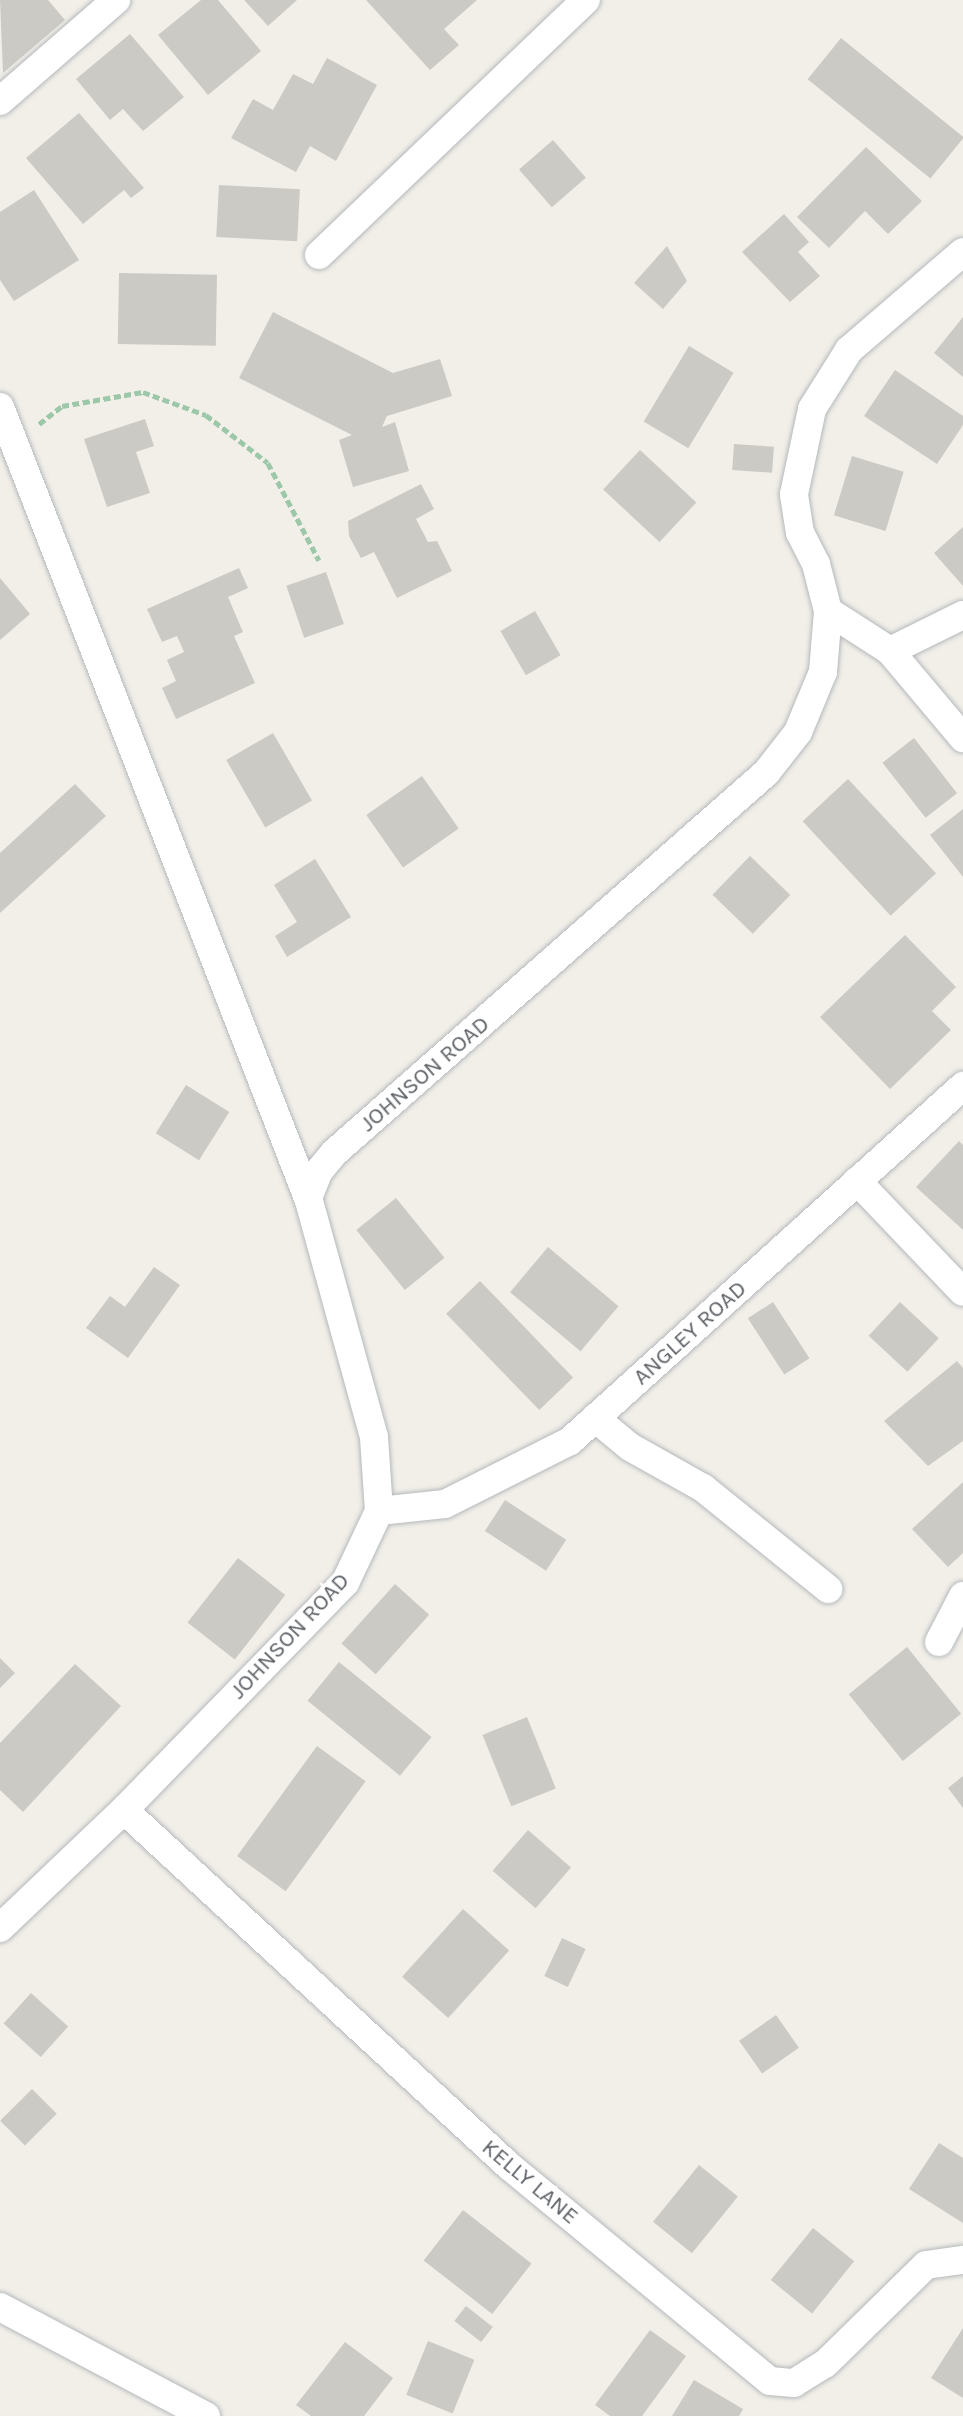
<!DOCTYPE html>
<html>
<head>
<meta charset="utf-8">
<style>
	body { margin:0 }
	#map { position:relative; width:963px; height:2416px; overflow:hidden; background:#f1efe8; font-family:Karla,sans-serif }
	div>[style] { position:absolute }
	.building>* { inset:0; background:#cccac5; transform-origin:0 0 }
	.path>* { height:4.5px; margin-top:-2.25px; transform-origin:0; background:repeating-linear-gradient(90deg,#9cc7a9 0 7px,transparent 0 10.5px) }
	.roads { filter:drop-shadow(0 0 2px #b5b8bc) drop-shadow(0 0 2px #b5b8bc) }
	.minor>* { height:28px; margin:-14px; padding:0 14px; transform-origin:14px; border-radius:14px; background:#fff }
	span { translate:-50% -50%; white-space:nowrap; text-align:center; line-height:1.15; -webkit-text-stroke:7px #fff; paint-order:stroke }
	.street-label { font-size:23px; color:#5f6368 }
</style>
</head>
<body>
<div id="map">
	<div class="building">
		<i style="clip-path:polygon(0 0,48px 0,65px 20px,3px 73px)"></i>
		<i style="clip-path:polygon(201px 0,218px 0,261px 51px,208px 95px,158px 35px)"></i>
		<i style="clip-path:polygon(244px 0,297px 0,268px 26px)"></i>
		<i style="clip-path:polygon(366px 0,477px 0,444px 29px,459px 45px,430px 70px)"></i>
		<i style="clip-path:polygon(130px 34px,184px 97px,143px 131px,123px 109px,110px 120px,76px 79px)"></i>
		<i style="left:841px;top:38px;width:158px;height:53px;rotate:39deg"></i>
		<i style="clip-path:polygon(327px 58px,377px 85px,336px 161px,310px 146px,296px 172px,231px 138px,253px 99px,273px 110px,293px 74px,313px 84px)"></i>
		<i style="clip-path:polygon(79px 113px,144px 188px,131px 198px,124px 190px,83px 224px,26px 158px)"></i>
		<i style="left:553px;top:140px;width:50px;height:45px;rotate:49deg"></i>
		<i style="clip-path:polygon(866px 147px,922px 201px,888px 234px,865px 211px,829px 248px,797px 217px)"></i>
		<i style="left:219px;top:185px;width:81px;height:52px;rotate:3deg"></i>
		<i style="clip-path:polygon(34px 190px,79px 260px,14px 301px,0 280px,0 212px)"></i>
		<i style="clip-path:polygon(784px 214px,809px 242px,798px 252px,820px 276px,790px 302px,742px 252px)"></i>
		<i style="clip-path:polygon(667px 246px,687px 281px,663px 309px,634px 283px)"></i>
		<i style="left:119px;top:273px;width:98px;height:71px;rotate:1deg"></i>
		<i style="clip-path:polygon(273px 312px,393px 373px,440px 359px,452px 396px,387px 416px,382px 427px,395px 422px,409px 471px,353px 487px,339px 440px,352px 435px,239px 378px)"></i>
		<i style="clip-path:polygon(963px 317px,963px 377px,934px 353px)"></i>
		<i style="left:689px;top:346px;width:52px;height:88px;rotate:31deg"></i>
		<i style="clip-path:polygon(895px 370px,963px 416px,963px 425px,937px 464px,864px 416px)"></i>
		<i style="clip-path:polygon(145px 419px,154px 446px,136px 452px,150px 493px,107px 507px,84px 439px)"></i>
		<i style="left:734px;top:444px;width:40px;height:26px;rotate:4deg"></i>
		<i style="left:640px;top:450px;width:77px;height:54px;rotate:43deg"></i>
		<i style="left:852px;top:456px;width:54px;height:62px;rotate:17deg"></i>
		<i style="clip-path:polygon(421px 484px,434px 509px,416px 519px,428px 542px,437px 541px,452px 571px,397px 598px,374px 552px,361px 558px,349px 536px,348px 521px)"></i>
		<i style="clip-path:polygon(963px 527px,963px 586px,934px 553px)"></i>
		<i style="clip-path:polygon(239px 568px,248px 588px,228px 597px,243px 632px,234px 636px,255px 683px,176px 719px,162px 688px,176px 681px,167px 660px,184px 652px,177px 636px,162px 642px,147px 609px)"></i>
		<i style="left:326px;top:572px;width:55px;height:42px;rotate:71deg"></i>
		<i style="clip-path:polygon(0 578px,30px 614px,0 640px)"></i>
		<i style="left:535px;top:611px;width:51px;height:40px;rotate:60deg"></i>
		<i style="left:273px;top:733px;width:78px;height:54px;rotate:60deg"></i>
		<i style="left:914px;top:738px;width:70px;height:40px;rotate:52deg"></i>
		<i style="left:422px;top:776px;width:64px;height:68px;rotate:55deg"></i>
		<i style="left:848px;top:779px;width:129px;height:62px;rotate:47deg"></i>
		<i style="clip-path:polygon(75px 784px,106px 816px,0 913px,0 853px)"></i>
		<i style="clip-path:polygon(963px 809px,963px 877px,930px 835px)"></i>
		<i style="left:750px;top:856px;width:56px;height:54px;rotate:44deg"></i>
		<i style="clip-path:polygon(315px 859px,351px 917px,287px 957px,275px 936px,297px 922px,274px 885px)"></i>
		<i style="clip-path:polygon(905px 935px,956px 987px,932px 1011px,951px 1030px,890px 1089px,820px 1017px)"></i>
		<i style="left:186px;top:1085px;width:51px;height:57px;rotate:32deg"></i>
		<i style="clip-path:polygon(959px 1141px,963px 1145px,963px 1230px,916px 1187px)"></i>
		<i style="left:396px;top:1198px;width:77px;height:51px;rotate:51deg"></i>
		<i style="left:548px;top:1247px;width:92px;height:59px;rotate:40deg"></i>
		<i style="clip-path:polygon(154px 1267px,180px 1285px,128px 1358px,86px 1328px,110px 1296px,125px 1307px)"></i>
		<i style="left:480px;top:1281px;width:134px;height:47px;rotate:46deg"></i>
		<i style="left:773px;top:1302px;width:67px;height:30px;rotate:57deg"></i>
		<i style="left:900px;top:1302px;width:53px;height:46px;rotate:43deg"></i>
		<i style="clip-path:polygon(957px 1361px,963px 1368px,963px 1441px,928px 1466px,884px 1421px)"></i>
		<i style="clip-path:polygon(963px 1482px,963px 1553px,948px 1567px,912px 1529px)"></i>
		<i style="left:505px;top:1500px;width:73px;height:37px;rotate:33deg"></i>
		<i style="left:238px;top:1558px;width:60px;height:82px;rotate:38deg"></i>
		<i style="left:395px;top:1584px;width:46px;height:80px;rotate:42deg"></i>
		<i style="left:907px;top:1647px;width:86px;height:75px;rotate:51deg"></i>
		<i style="clip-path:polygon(0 1658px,15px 1673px,0 1688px)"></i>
		<i style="left:339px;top:1662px;width:119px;height:50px;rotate:39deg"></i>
		<i style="clip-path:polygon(75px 1664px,121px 1706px,23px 1812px,0 1790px,0 1743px)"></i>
		<i style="left:527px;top:1717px;width:77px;height:48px;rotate:68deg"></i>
		<i style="left:317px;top:1746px;width:60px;height:136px;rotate:36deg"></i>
		<i style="clip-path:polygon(963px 1776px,963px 1808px,948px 1788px)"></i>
		<i style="left:528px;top:1830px;width:57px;height:54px;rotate:41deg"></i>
		<i style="left:463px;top:1909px;width:62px;height:91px;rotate:42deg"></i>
		<i style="left:562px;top:1938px;width:26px;height:42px;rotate:25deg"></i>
		<i style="left:31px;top:1993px;width:50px;height:41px;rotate:42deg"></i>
		<i style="left:776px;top:2015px;width:40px;height:45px;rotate:55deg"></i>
		<i style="left:32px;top:2089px;width:35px;height:45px;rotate:45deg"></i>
		<i style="clip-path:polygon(939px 2143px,963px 2158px,963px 2223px,909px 2189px)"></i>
		<i style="left:699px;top:2165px;width:50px;height:73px;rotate:39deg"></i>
		<i style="left:463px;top:2210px;width:87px;height:64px;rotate:38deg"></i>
		<i style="left:813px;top:2228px;width:53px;height:67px;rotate:39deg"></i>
		<i style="left:466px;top:2306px;width:34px;height:19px;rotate:38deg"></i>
		<i style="clip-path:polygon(963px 2328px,963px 2398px,931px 2378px)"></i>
		<i style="clip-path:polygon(650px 2330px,686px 2356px,642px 2416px,610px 2416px,595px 2405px)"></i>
		<i style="left:428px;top:2341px;width:50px;height:58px;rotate:22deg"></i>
		<i style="clip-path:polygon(345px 2342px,393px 2378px,364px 2416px,311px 2416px,296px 2405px)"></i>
		<i style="clip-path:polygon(694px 2380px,743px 2409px,739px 2416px,672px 2416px)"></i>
	</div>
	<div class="path">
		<i style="left:39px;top:424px;width:29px;rotate:-38deg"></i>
		<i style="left:62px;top:406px;width:82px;rotate:-9.8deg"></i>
		<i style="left:143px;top:392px;width:67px;rotate:20.1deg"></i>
		<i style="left:206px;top:415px;width:78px;rotate:37.7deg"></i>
		<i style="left:268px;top:463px;width:110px;rotate:62.3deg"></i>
	</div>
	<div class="roads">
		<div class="minor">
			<i style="left:0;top:101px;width:154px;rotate:-41deg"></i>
			<i style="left:319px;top:255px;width:369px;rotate:-43.7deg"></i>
			<i style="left:0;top:407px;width:849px;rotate:68.73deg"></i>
			<i style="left:828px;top:611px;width:74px;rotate:32.8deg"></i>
			<i style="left:890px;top:651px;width:114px;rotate:50deg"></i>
			<i style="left:890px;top:651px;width:81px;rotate:-26.3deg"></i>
			<i style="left:857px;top:1181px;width:153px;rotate:46.3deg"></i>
			<i style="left:595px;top:1418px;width:45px;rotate:39.6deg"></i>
			<i style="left:630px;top:1447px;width:84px;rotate:29.3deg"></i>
			<i style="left:703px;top:1488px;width:161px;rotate:38.9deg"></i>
			<i style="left:379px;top:1511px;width:66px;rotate:-6.1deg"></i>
			<i style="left:445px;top:1504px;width:140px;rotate:-26.7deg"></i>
			<i style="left:570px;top:1441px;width:530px;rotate:-42.09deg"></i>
			<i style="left:939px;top:1642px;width:52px;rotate:-62.4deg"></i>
			<i style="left:124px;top:1810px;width:524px;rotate:42.76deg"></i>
			<i style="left:509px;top:2166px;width:338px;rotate:39.5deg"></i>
			<i style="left:770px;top:2381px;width:24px;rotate:5deg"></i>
			<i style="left:794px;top:2383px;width:36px;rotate:-32deg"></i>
			<i style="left:825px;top:2364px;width:141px;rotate:-44.4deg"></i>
			<i style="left:926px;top:2265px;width:37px;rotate:-8deg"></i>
			<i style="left:0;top:1928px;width:171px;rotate:-43.6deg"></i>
			<i style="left:124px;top:1810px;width:317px;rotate:-45.8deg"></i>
			<i style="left:345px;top:1583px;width:80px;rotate:-64.7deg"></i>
			<i style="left:379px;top:1511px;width:74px;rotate:-93.9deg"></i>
			<i style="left:374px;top:1437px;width:248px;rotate:-105.4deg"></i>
			<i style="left:308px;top:1198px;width:29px;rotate:-68deg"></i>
			<i style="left:319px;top:1171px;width:25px;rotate:-50deg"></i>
			<i style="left:335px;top:1152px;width:574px;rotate:-41.33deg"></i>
			<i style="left:766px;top:773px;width:52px;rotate:-52deg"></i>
			<i style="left:798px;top:732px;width:65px;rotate:-67.4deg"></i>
			<i style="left:823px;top:672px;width:61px;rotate:-85.3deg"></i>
			<i style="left:828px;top:611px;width:49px;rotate:-104.3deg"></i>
			<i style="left:816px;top:564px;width:35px;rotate:-117deg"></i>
			<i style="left:800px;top:533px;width:39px;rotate:-99deg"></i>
			<i style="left:794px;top:494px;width:87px;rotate:-78deg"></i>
			<i style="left:812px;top:409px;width:70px;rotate:-57.9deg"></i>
			<i style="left:849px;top:350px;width:150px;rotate:-40.7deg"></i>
			<i style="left:0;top:2307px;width:233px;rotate:27.9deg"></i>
		</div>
	</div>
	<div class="street-label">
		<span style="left:425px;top:1074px;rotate:-41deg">JOHNSON ROAD</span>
		<span style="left:690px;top:1333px;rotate:-42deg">ANGLEY ROAD</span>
		<span style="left:290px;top:1636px;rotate:-47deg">JOHNSON ROAD</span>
		<span style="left:530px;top:2182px;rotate:40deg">KELLY LANE</span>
	</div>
</div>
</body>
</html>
